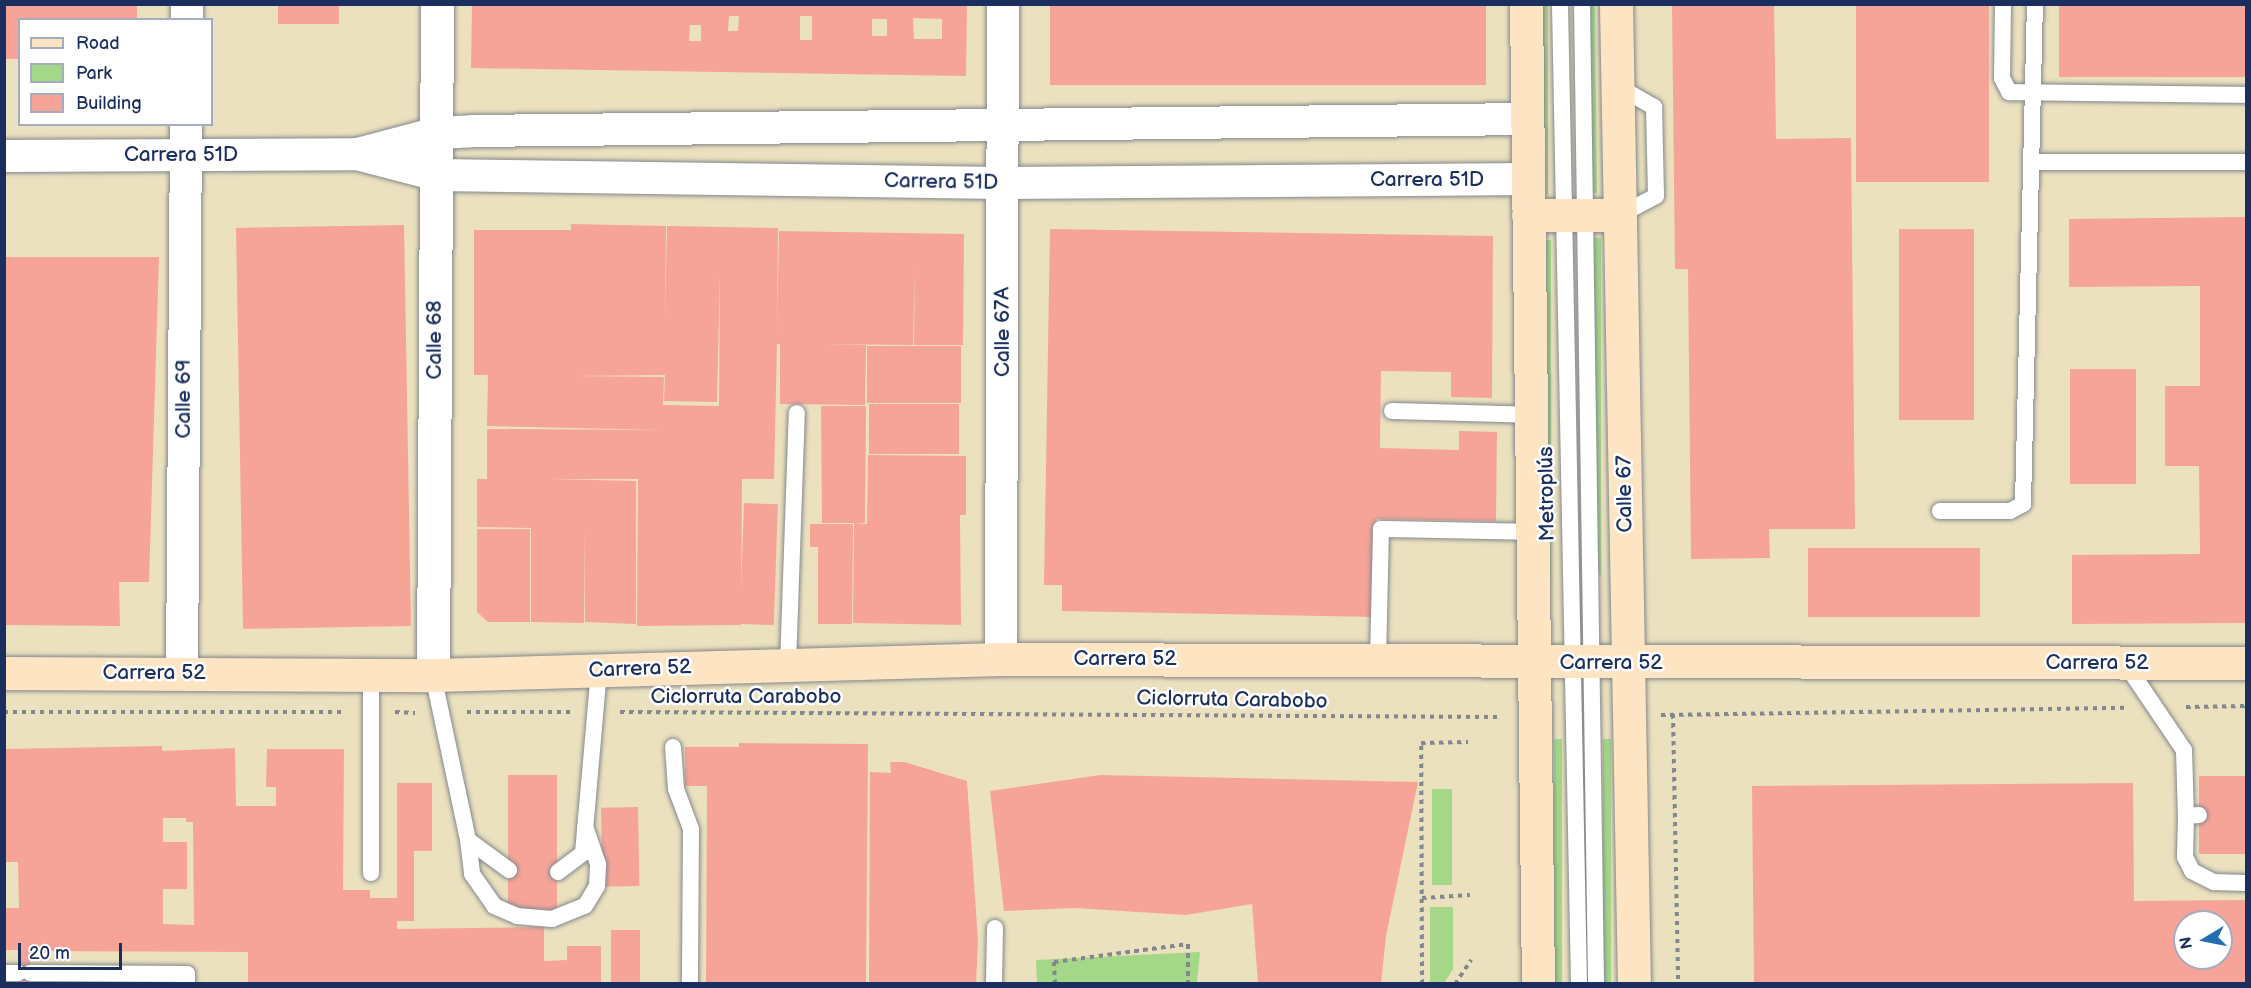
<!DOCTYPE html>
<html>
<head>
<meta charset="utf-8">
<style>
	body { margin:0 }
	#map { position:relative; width:2251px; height:988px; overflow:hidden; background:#ebe1be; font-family:"Balsamiq Sans",sans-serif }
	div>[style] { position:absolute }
	.green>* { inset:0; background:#a4d787; transform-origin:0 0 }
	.building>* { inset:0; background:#f6a498; transform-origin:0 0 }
	.path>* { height:4px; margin-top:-2px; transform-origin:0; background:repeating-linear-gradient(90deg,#83888e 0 4.5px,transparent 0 9px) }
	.roads { filter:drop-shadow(0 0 2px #83888e) drop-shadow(0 0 2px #83888e) }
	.service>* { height:16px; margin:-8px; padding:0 8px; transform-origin:8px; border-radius:8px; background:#fff }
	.minor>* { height:32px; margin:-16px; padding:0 16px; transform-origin:16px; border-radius:16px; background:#fff }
	.tertiary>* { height:33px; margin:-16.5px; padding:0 16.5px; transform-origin:16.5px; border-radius:16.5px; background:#fff }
	.secondary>* { height:33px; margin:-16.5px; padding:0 16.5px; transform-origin:16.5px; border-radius:16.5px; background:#fde5c4 }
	span { translate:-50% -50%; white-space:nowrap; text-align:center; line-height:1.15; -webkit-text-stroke:5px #fff; paint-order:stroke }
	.street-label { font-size:21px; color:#1b2f5e }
	.frame { position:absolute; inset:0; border:6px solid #1b2f5e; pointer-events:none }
	.legend { position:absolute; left:18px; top:18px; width:195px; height:108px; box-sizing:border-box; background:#fff; border:2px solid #a4acbf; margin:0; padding:8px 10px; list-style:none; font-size:18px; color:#1b2f5e }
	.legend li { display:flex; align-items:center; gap:12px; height:30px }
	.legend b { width:30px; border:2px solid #a4acbf }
	.north { position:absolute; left:2173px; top:910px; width:60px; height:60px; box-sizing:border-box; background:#fff; border:2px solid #a4acbf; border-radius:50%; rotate:260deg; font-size:16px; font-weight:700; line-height:24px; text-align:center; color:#1b2f5e }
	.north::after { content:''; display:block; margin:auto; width:21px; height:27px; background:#1f6fb2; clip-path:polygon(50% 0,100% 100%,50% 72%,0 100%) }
	.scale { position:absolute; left:18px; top:943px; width:104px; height:27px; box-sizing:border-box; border:3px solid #1b2f5e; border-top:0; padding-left:8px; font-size:18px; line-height:21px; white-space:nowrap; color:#1b2f5e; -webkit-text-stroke:4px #fff; paint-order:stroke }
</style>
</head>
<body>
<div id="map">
	<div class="green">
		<i style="left:1540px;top:5px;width:8px;height:189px"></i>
		<i style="clip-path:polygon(1589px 5px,1595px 5px,1597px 193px,1590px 193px)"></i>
		<i style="left:1594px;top:238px;width:7px;height:337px"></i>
		<i style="left:1544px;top:240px;width:7px;height:338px"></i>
		<i style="left:1554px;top:739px;width:8px;height:244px"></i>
		<i style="left:1603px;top:739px;width:8px;height:244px"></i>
		<i style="left:1432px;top:789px;width:20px;height:96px"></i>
		<i style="clip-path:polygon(1430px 907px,1453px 907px,1453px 969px,1444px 983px,1430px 983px)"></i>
		<i style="clip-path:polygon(1200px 952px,1197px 983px,1037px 983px,1036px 960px)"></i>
	</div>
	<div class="building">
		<i style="clip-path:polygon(4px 4px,137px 4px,137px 20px,20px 20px,20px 59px,4px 59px)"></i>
		<i style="left:278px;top:4px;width:61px;height:20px"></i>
		<i style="clip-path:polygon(evenodd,472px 4px,967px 4px,966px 76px,471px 68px,472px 4px,729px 16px,739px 16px,738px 31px,728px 31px,729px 16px,472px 4px,800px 16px,812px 16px,812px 40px,800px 40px,800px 16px,472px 4px,913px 18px,942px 19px,942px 39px,914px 39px,913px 18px,472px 4px,872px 19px,887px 19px,887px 36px,872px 36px,872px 19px,472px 4px,690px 25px,701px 25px,701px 41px,689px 41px,690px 25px)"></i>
		<i style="left:1050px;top:4px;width:436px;height:81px"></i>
		<i style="clip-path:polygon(1672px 4px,1774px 4px,1776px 139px,1851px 138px,1855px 529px,1769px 529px,1770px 558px,1691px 559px,1688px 269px,1675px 269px)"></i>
		<i style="left:1856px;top:4px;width:133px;height:178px"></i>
		<i style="left:2246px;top:4px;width:73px;height:187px;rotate:90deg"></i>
		<i style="clip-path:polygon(2246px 217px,2246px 623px,2072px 624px,2072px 555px,2200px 554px,2199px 466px,2165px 466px,2165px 386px,2200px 386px,2200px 286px,2069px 287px,2069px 219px)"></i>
		<i style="clip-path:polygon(evenodd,571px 224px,666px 226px,665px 322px,667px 226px,778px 228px,777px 333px,779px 231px,964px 234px,963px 345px,914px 345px,915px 267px,913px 345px,820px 344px,866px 345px,865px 405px,780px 404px,780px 344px,777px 344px,774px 479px,742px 479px,741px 625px,637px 626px,638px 479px,550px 479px,636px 481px,636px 624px,585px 622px,585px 529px,584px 623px,531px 622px,531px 528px,477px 527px,477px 479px,487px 479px,487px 429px,664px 430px,487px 426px,488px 375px,474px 375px,474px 230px,571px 230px,571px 224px,720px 271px,719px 406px,663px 405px,664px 377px,574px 376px,665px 375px,664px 401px,717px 402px,720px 271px)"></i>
		<i style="left:404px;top:225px;width:401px;height:168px;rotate:89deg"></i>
		<i style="clip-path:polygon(1050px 229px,1493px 236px,1492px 398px,1451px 397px,1451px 372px,1381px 371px,1380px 448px,1459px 450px,1459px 431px,1497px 432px,1496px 521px,1376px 519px,1375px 617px,1062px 611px,1062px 585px,1044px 585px)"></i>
		<i style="left:1899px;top:229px;width:75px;height:191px"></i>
		<i style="clip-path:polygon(4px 257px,159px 257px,149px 582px,119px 582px,120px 626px,4px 625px)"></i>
		<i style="left:867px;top:346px;width:94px;height:57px"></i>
		<i style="left:2070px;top:369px;width:66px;height:115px"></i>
		<i style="left:869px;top:404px;width:90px;height:50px"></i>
		<i style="clip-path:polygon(821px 406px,866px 406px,865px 523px,856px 524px,867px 524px,868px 455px,966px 456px,966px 515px,960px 515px,961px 625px,853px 623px,854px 523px,822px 523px)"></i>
		<i style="left:744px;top:503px;width:34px;height:121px;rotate:2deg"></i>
		<i style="clip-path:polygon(810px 524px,853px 524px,852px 624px,818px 624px,818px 547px,810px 547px)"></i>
		<i style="clip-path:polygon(477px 529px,530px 529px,530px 622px,488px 622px,477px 612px)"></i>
		<i style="left:1980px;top:548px;width:69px;height:172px;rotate:90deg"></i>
		<i style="clip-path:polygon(739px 743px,868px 744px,866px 984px,706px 984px,707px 786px,685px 786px,685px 747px,739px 747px)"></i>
		<i style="clip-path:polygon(evenodd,162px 746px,162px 751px,235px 748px,236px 806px,276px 806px,276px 787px,266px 787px,267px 749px,344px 749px,343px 890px,370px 890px,370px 898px,397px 898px,397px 783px,432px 783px,432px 851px,414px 851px,414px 921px,397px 921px,397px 929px,544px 927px,544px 961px,567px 960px,567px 946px,601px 946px,601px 984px,248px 984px,248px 952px,30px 951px,30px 984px,18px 984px,18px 950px,5px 950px,5px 908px,19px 908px,18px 862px,4px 862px,4px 749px,162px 746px,163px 818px,186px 818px,186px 822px,193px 822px,194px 925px,163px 924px,163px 889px,187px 889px,187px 842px,163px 842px,163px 818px)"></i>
		<i style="clip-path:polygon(890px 762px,904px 762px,967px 781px,978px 941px,976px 984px,869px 984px,870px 772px,891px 773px)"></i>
		<i style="left:508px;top:775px;width:49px;height:135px"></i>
		<i style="clip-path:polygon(1100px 775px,1418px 782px,1386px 936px,1381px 984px,1258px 984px,1252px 904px,1186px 915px,1074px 908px,1004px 911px,990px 791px)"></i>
		<i style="left:2199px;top:776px;width:47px;height:78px"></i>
		<i style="clip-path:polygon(evenodd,2133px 783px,2134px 901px,2246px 900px,2246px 984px,1754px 984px,1752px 786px,2133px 783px,2185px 922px,2221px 922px,2221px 958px,2185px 958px,2185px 922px)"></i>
		<i style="left:638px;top:807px;width:79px;height:37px;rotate:89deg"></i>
		<i style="left:611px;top:930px;width:29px;height:54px"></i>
	</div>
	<div class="path">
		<i style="left:2186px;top:707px;width:60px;rotate:-1deg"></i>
		<i style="left:4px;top:712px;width:342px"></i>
		<i style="left:395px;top:712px;width:20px;rotate:3deg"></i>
		<i style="left:467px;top:712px;width:104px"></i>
		<i style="left:620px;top:712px;width:881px;rotate:0.33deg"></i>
		<i style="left:1673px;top:714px;width:270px;rotate:88.9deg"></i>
		<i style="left:1661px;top:715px;width:464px;rotate:-0.9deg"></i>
		<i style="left:1422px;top:898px;width:48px;rotate:-3.6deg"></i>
		<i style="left:1055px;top:984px;width:22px;rotate:-93deg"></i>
		<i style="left:1054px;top:962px;width:135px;rotate:-7.7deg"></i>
		<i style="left:1188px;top:944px;width:40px;rotate:90deg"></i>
		<i style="left:1422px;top:984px;width:241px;rotate:-90.2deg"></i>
		<i style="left:1421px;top:743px;width:47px;rotate:-1.2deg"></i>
		<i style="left:1455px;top:984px;width:29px;rotate:-56deg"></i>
	</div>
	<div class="roads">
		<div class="service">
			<i style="left:1560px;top:4px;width:980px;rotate:88.89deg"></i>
			<i style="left:1582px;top:4px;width:980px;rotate:89.18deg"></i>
			<i style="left:2003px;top:4px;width:74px;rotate:90.8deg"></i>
			<i style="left:2002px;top:78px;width:16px;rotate:63deg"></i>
			<i style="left:2009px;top:92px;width:237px;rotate:0.7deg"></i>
			<i style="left:1617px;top:86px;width:43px;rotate:29.6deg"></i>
			<i style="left:1654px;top:107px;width:89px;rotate:88.7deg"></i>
			<i style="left:1656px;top:196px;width:41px;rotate:152.2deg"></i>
			<i style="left:2032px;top:162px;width:214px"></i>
			<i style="left:1392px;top:411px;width:139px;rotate:1.6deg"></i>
			<i style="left:1940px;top:511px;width:70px"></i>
			<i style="left:2010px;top:511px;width:15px;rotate:-28deg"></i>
			<i style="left:2023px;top:504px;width:500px;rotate:-88.63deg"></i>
			<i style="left:1378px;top:661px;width:132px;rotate:-88.7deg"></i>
			<i style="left:1381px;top:529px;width:151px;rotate:1.1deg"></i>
			<i style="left:2125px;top:663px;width:105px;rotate:55.9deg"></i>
			<i style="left:2184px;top:750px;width:66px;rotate:88.3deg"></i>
			<i style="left:2186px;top:816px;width:13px;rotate:-4deg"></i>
			<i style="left:788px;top:665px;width:252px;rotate:-88deg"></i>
			<i style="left:433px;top:675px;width:169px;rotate:78deg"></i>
			<i style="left:468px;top:840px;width:51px;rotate:36.2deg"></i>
			<i style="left:673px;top:747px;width:42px;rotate:85.9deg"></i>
			<i style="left:676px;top:789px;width:43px;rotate:69.4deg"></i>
			<i style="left:691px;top:829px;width:155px;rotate:90.4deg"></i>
			<i style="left:2186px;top:816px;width:41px;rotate:91.4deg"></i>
			<i style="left:2185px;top:857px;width:16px;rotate:63deg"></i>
			<i style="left:2192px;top:871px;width:25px;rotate:27deg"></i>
			<i style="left:2214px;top:882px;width:32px;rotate:2deg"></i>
			<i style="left:468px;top:840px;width:34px;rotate:83deg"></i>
			<i style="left:472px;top:874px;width:39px;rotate:55deg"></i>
			<i style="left:494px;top:906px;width:25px;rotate:23deg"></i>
			<i style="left:517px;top:916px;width:35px;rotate:5deg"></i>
			<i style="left:552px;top:919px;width:35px;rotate:-22deg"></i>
			<i style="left:585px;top:906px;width:23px;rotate:-59deg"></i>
			<i style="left:597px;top:886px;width:22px;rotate:-87deg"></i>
			<i style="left:598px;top:864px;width:39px;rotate:-109deg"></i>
			<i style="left:558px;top:872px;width:31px;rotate:-37deg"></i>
			<i style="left:583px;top:853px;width:184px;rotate:-85deg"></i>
			<i style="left:371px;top:873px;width:198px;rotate:-90deg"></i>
			<i style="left:4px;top:973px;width:14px"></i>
			<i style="left:30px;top:973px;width:157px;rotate:0.4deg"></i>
			<i style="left:187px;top:974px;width:10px;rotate:90deg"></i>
			<i style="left:994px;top:984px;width:56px;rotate:-89deg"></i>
		</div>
		<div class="minor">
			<i style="left:187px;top:20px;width:16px;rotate:-90deg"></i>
			<i style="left:358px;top:154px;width:82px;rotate:-14.9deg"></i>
			<i style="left:437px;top:133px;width:35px;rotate:-3deg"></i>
			<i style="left:472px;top:131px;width:1055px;rotate:-0.65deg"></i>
			<i style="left:4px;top:156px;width:353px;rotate:-0.3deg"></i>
			<i style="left:357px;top:154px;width:83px;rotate:14.7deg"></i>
			<i style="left:437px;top:175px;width:566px;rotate:0.81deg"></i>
			<i style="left:1003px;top:183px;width:525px;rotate:-0.44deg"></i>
			<i style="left:1001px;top:659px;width:655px;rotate:-89.83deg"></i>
			<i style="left:182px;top:673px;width:549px;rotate:-89.58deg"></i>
		</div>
		<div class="tertiary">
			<i style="left:433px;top:675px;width:671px;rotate:-89.66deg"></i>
		</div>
		<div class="secondary">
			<i style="left:1526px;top:4px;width:980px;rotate:89.3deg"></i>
			<i style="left:1616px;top:4px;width:980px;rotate:88.95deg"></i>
			<i style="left:1528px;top:215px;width:92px"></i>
			<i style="left:4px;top:673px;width:429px;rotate:0.3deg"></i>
			<i style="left:433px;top:675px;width:568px;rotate:-1.61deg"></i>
			<i style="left:1001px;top:659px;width:1245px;rotate:0.18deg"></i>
		</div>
	</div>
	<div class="street-label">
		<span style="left:181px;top:155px">Carrera 51D</span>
		<span style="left:1427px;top:180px">Carrera 51D</span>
		<span style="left:941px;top:182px;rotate:1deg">Carrera 51D</span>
		<span style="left:1003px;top:332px;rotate:-90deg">Calle 67A</span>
		<span style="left:435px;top:340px;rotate:-90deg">Calle 68</span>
		<span style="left:184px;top:399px;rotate:-90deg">Calle 69</span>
		<span style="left:1547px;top:494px;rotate:-91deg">Metroplús</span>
		<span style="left:1625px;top:494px;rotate:-91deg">Calle 67</span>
		<span style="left:1125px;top:659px">Carrera 52</span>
		<span style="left:1611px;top:663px">Carrera 52</span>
		<span style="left:2097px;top:663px">Carrera 52</span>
		<span style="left:640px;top:669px;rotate:-2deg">Carrera 52</span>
		<span style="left:154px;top:673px">Carrera 52</span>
		<span style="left:746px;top:697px">Ciclorruta Carabobo</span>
		<span style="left:1232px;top:700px;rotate:1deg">Ciclorruta Carabobo</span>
	</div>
	<div class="frame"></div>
	<ul class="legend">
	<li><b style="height:8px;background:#fde5c4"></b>Road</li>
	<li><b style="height:16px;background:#a4d787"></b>Park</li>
	<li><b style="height:16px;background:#f6a498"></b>Building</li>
	</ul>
	<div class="north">N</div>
	<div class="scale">20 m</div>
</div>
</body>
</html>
